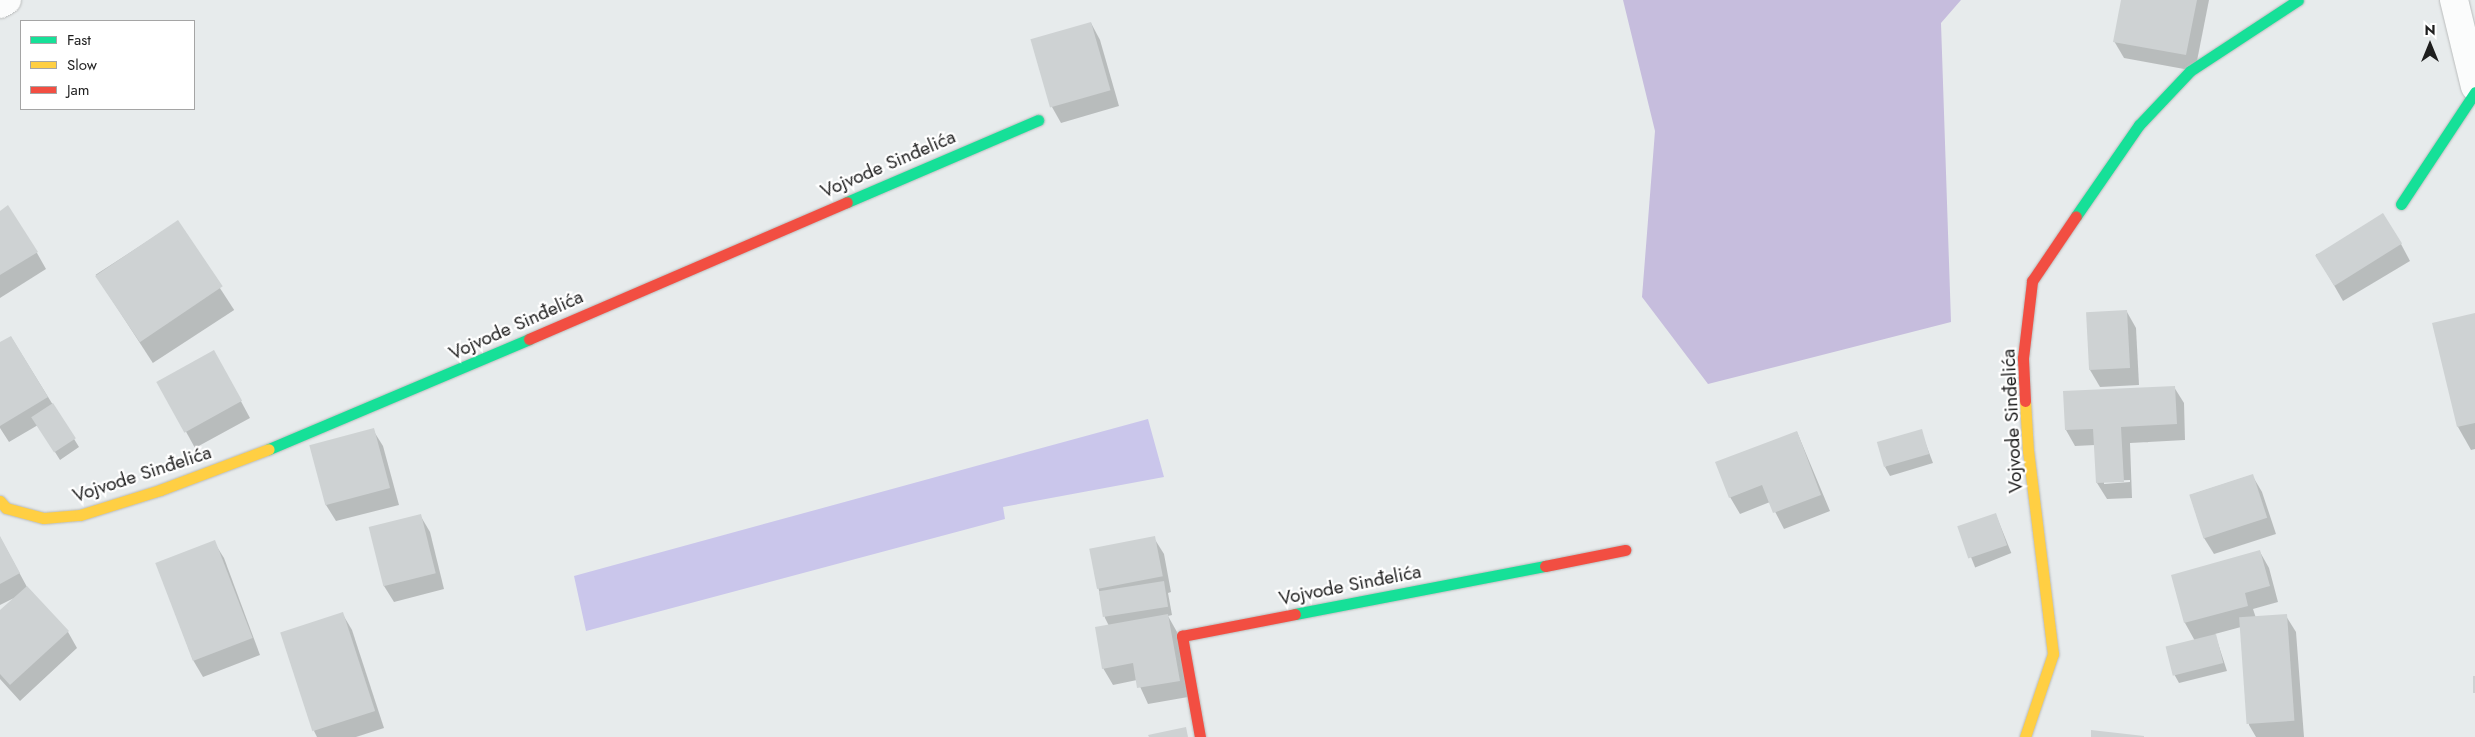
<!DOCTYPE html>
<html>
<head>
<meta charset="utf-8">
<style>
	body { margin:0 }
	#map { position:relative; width:2475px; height:737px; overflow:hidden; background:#e7ebec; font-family:Jost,sans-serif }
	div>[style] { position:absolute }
	.grass>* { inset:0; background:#cac6eb }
	.forest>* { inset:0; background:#c6bddd }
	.shadow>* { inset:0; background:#0003; transform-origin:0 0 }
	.building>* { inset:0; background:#ced2d3; transform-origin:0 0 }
	.roads { filter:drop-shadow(0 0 1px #babcbc) drop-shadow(0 0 1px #babcbc) }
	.street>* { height:28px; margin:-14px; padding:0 14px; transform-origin:14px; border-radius:14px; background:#fbfcfc }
	.fast>* { height:11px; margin:-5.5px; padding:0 5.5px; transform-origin:5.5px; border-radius:5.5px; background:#16e098 }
	.slow>* { height:11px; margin:-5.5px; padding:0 5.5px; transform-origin:5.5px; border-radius:5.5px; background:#ffcf43 }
	.jam>* { height:11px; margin:-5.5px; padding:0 5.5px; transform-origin:5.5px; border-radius:5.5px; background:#f24e42 }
	span { translate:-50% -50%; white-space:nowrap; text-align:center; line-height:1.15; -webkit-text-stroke:4.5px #fff; paint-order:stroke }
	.street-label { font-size:19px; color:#1e1e1e }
	.legend { position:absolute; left:20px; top:20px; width:175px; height:90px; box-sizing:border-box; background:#fff; border:1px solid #a5a5a5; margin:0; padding:6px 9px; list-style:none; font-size:15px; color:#1e1e1e }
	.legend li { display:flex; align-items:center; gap:10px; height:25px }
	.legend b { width:25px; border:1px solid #a5a5a5 }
	.north { position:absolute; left:2405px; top:20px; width:50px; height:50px; -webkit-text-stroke:4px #fff; paint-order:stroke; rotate:0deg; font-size:14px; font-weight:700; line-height:20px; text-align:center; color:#1e1e1e }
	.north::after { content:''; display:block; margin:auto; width:18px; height:22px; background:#1e1e1e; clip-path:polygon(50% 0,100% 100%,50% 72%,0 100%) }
</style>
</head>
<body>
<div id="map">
	<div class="grass">
		<i style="clip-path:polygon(1148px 419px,1164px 477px,1003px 507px,1005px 519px,586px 631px,574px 576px)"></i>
	</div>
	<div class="forest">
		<i style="clip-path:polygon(1623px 0,1961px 0,1941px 23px,1951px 322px,1708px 384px,1642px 297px,1655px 131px)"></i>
	</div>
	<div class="shadow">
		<i style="clip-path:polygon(2122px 0,2209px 0,2195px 71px,2124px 58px,2114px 41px)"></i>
		<i style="clip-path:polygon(1091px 23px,1100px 40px,1119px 106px,1061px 123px,1052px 107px,1032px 40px)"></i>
		<i style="clip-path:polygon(0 212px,37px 253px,46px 269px,0 298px)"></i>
		<i style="left:177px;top:222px;width:105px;height:97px;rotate:57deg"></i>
		<i style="clip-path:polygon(2401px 244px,2410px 261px,2343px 301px,2316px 254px)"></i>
		<i style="clip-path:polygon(2127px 312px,2136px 328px,2139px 385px,2100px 387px,2090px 370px)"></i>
		<i style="clip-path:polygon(2475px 314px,2475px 449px,2471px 450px,2458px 427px,2433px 324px)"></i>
		<i style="clip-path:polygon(11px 337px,79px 447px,60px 460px,38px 425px,9px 442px,0 428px,0 344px)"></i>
		<i style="clip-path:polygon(223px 368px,250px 418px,195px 448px,158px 381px)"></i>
		<i style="clip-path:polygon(evenodd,2174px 387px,2184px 403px,2185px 440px,2130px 443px,2132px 498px,2107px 499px,2097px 483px,2095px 445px,2075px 446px,2066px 430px,2174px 387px,2130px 480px,2130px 482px,2104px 484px,2104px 481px,2130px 480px)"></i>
		<i style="clip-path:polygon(373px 430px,383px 446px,399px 505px,336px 521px,326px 505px)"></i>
		<i style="clip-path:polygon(1921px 431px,1933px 463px,1890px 476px,1885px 467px)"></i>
		<i style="clip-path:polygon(1797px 432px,1830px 511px,1784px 529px,1770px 502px,1740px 514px,1730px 497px)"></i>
		<i style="clip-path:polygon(2252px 475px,2262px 492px,2276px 534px,2214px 554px,2204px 538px,2190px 495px)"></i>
		<i style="clip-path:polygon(420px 515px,430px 532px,444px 589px,394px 602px,384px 586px,370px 528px)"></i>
		<i style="left:1996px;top:515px;width:41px;height:39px;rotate:68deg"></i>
		<i style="clip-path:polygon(0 537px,27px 587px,68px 632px,77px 648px,20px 701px,0 679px,0 612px,14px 598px,0 605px)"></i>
		<i style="clip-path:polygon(1154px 538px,1164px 554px,1171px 592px,1168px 593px,1172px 615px,1168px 616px,1177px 632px,1188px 697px,1148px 704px,1137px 680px,1113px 685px,1103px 668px,1109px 626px,1105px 618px,1090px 550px)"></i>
		<i style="clip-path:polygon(214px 542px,224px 558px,260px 655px,203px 677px,193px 660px,157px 564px)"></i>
		<i style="clip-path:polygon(2260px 552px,2269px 568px,2278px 602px,2253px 609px,2256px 618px,2286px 616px,2296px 632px,2304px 737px,2256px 737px,2249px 725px,2241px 627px,2215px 634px,2227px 671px,2179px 683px,2174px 674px,2195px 641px,2185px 623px,2172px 576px)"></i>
		<i style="clip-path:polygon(342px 613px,352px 630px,384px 728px,356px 737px,317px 737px,314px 731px)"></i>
	</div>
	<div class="building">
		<i style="clip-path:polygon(2121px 0,2197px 0,2186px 55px,2113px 42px)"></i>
		<i style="left:1091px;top:22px;width:71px;height:63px;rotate:74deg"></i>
		<i style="clip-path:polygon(8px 205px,38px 252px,0 275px,0 211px)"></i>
		<i style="left:2383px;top:213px;width:36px;height:80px;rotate:58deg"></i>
		<i style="left:178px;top:220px;width:80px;height:100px;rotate:56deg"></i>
		<i style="left:2127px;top:310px;width:58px;height:41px;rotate:87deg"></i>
		<i style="clip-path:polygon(2475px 313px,2475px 423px,2457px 427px,2432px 323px)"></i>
		<i style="clip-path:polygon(11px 336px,48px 397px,0 426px,0 342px)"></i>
		<i style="left:214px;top:350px;width:58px;height:66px;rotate:61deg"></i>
		<i style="clip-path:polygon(2175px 386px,2177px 424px,2121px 427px,2124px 482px,2096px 483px,2093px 429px,2065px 430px,2063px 391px)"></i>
		<i style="left:53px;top:403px;width:42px;height:26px;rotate:57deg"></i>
		<i style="left:374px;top:428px;width:62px;height:67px;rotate:75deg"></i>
		<i style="left:1922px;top:429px;width:26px;height:47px;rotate:74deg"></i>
		<i style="clip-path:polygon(1797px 431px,1821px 495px,1773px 513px,1762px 485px,1729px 498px,1715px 462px)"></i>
		<i style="left:2253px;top:474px;width:46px;height:67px;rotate:72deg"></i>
		<i style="left:1996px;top:513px;width:34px;height:41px;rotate:71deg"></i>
		<i style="left:421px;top:514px;width:61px;height:54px;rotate:76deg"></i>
		<i style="clip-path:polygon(0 536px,20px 573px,0 584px)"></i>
		<i style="left:1155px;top:536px;width:41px;height:67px;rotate:79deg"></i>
		<i style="left:215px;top:540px;width:105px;height:64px;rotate:69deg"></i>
		<i style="clip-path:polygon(2260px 550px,2270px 586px,2245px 593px,2248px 606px,2184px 623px,2171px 575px)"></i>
		<i style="left:1164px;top:581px;width:26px;height:66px;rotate:81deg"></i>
		<i style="clip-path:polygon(27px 586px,69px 631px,10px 685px,0 674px,0 610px)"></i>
		<i style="left:343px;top:612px;width:104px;height:66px;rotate:72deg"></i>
		<i style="clip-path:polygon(1168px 614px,1180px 681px,1137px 688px,1133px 663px,1102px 669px,1095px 627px)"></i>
		<i style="left:2287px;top:614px;width:107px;height:48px;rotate:86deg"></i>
		<i style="left:2216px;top:634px;width:30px;height:52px;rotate:76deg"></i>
		<i style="left:2473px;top:676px;width:2px;height:17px"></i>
		<i style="clip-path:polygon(1186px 727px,1188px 737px,1149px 737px,1148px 735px)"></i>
		<i style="clip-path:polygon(2091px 730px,2144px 736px,2144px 737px,2091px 737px)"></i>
	</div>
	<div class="roads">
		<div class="street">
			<i style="left:2454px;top:0;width:89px;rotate:76.4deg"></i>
			<i style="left:0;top:4px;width:8px;rotate:-30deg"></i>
		</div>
		<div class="fast">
			<i style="left:847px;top:202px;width:208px;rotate:-23.2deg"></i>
			<i style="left:2401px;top:204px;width:134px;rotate:-56.5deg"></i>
			<i style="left:2076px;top:216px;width:111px;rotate:-55.3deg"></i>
			<i style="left:2139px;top:125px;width:74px;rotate:-46.6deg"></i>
			<i style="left:2190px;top:71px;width:129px;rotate:-33.3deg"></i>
			<i style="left:269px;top:449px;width:282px;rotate:-22.9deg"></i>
			<i style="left:1295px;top:614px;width:255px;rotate:-10.9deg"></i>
		</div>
		<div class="slow">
			<i style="left:0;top:501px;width:9px;rotate:49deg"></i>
			<i style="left:6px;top:508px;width:39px;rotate:15deg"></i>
			<i style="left:44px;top:518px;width:36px;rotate:-5deg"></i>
			<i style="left:80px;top:515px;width:84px;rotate:-17.4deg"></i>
			<i style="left:160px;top:490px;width:116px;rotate:-20.6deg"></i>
			<i style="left:2025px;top:737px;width:88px;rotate:-71.4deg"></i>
			<i style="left:2053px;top:654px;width:205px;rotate:-97deg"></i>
			<i style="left:2028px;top:451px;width:50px;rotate:-93.4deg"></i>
		</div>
		<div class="jam">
			<i style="left:529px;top:339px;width:346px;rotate:-23.3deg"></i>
			<i style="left:2025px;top:401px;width:43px;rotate:-92.7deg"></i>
			<i style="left:2023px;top:358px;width:78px;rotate:-83.3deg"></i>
			<i style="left:2032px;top:281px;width:78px;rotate:-55.9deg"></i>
			<i style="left:1545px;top:566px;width:82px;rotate:-11.3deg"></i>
			<i style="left:1200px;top:737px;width:103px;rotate:-100.1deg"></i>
			<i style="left:1182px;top:636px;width:115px;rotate:-11deg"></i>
		</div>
	</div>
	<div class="street-label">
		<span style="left:888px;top:164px;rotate:-23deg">Vojvode Sinđelića</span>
		<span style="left:516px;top:325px;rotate:-24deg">Vojvode Sinđelića</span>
		<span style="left:2012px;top:421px;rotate:-93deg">Vojvode Sinđelića</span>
		<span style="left:142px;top:474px;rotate:-18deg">Vojvode Sinđelića</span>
		<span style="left:1350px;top:585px;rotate:-11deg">Vojvode Sinđelića</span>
	</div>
	<ul class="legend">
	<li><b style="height:6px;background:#16e098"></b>Fast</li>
	<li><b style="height:6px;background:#ffcf43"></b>Slow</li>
	<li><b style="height:6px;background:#f24e42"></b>Jam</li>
	</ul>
	<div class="north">N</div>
</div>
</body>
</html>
